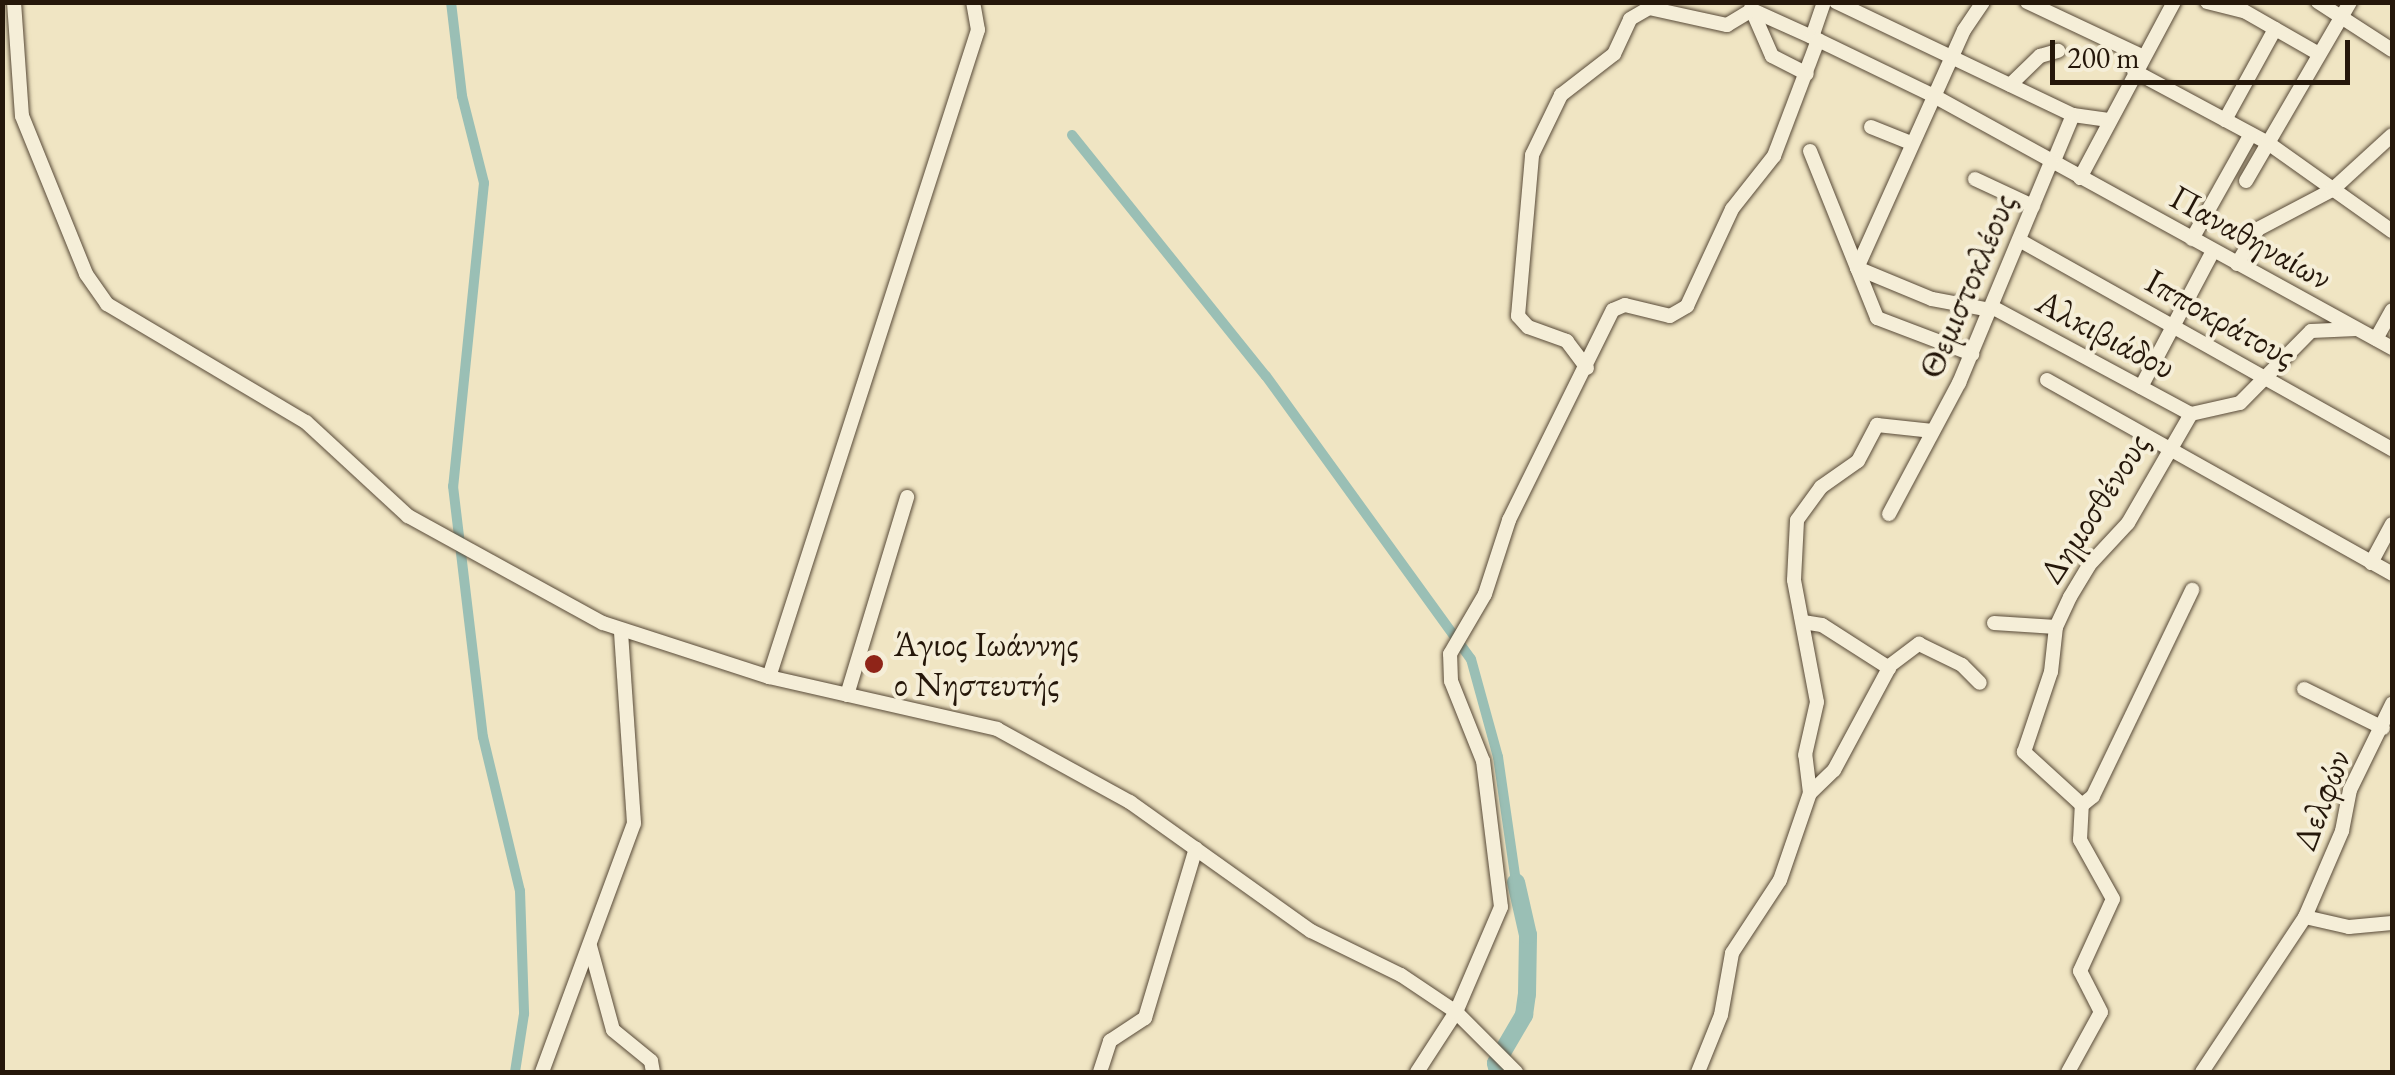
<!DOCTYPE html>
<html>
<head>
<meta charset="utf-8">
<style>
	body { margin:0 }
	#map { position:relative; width:2395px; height:1075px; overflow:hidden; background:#f0e5c3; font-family:"EB Garamond",serif }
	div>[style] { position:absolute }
	.canal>* { height:10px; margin:-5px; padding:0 5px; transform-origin:5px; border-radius:5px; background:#9abfb5 }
	.river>* { height:18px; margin:-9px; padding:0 9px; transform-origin:9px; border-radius:9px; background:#9abfb5 }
	.roads { filter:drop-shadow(0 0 2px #584a38) drop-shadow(0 0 2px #584a38) }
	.minor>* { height:14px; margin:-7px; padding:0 7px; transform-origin:7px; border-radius:7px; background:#f5eed8 }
	.dots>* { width:28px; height:28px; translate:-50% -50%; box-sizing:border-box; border:5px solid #f5eed8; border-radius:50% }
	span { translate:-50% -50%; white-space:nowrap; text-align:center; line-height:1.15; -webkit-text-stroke:8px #f5eed8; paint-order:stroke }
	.street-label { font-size:35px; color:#25170a }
	.poi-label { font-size:35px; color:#25170a }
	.left { translate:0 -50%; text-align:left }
	.frame { position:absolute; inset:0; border:5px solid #25170a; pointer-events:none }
	.scale { position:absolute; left:2050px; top:40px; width:300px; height:45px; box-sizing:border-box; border:5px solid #25170a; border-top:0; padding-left:12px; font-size:30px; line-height:35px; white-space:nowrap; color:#25170a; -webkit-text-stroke:8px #f5eed8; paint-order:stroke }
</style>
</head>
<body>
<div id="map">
	<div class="canal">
		<i style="left:451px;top:2px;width:95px;rotate:83.3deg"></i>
		<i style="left:462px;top:96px;width:90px;rotate:75.8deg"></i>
		<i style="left:484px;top:183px;width:305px;rotate:95.8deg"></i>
		<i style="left:453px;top:486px;width:253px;rotate:83.2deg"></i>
		<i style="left:483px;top:737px;width:158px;rotate:76.5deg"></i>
		<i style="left:520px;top:891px;width:123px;rotate:88.1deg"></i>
		<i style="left:524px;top:1014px;width:59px;rotate:98.8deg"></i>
		<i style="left:1072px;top:135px;width:309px;rotate:51.2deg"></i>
		<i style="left:1266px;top:376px;width:349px;rotate:54.1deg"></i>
		<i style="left:1471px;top:659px;width:102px;rotate:74.6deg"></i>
		<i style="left:1498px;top:757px;width:126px;rotate:81.8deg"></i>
	</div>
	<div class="river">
		<i style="left:1498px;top:1072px;width:9px;rotate:-103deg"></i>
		<i style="left:1496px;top:1063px;width:56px;rotate:-59.7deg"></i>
		<i style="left:1524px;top:1015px;width:21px;rotate:-82deg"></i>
		<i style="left:1527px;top:994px;width:59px;rotate:-89deg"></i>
		<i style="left:1528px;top:935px;width:54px;rotate:-102.8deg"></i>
	</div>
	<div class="roads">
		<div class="minor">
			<i style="left:14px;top:2px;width:114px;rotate:86deg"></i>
			<i style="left:22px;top:116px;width:170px;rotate:67.9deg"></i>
			<i style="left:86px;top:274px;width:37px;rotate:55deg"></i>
			<i style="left:107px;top:304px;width:231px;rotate:30.7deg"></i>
			<i style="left:306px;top:422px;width:139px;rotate:42.7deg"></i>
			<i style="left:408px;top:516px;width:222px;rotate:28.8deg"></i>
			<i style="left:603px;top:623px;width:175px;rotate:18deg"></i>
			<i style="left:769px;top:677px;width:234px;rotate:12.8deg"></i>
			<i style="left:997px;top:729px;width:152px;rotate:28.8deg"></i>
			<i style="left:1130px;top:802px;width:222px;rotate:35.5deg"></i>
			<i style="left:1311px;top:931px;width:100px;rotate:26.1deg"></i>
			<i style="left:1401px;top:975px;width:66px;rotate:33.9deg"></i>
			<i style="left:1456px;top:1012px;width:85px;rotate:45deg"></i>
			<i style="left:1836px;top:2px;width:263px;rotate:25.5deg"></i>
			<i style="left:2073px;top:115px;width:36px;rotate:8deg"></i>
			<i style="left:1983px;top:2px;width:34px;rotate:124deg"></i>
			<i style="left:1964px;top:30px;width:261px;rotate:114.2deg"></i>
			<i style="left:1857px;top:268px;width:81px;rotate:22.5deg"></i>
			<i style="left:1932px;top:299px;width:60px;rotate:10.6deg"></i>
			<i style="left:2027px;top:2px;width:127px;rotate:25.2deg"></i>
			<i style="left:2207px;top:2px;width:38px;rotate:14deg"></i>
			<i style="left:2244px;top:11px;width:86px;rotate:29.8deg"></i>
			<i style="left:2318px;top:2px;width:88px;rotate:33deg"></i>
			<i style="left:1751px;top:8px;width:52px;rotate:66.4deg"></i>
			<i style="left:1772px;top:56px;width:39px;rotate:27deg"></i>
			<i style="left:1812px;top:37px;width:37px;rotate:-71deg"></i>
			<i style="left:2134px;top:71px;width:152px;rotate:28.2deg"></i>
			<i style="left:2268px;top:143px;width:152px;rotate:35.4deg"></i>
			<i style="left:2010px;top:85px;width:42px;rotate:-44deg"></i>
			<i style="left:2040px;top:56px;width:19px;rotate:-16deg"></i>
			<i style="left:2225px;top:120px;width:104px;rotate:-61.2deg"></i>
			<i style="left:1871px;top:127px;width:43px;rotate:21.8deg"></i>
			<i style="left:1810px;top:151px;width:180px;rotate:68.1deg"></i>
			<i style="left:1877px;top:318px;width:102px;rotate:20.8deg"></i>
			<i style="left:2053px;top:163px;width:52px;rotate:-67.4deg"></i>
			<i style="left:2080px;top:178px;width:200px;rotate:-61.9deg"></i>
			<i style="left:1975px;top:179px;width:64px;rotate:25deg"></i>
			<i style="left:2246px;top:181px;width:207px;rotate:-59.8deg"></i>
			<i style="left:2192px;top:239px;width:120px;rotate:-60.7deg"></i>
			<i style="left:2019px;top:240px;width:428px;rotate:29.3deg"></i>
			<i style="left:2237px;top:264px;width:41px;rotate:-59deg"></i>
			<i style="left:2258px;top:229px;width:84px;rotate:-27.8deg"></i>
			<i style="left:2332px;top:190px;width:81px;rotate:-42.5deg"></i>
			<i style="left:1992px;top:307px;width:226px;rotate:28.3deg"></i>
			<i style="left:2376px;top:339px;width:33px;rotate:-61deg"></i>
			<i style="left:1587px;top:368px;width:34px;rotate:-127deg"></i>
			<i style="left:1567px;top:341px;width:41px;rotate:-160.3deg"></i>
			<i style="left:1528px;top:327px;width:15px;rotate:-132deg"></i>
			<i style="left:1518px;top:316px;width:162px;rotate:-85deg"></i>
			<i style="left:1532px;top:155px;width:67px;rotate:-64.2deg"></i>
			<i style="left:1561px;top:95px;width:67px;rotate:-37.7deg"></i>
			<i style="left:1614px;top:54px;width:38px;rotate:-65deg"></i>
			<i style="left:1630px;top:19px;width:22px;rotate:-30deg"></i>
			<i style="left:1649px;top:8px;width:80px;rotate:12.3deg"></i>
			<i style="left:1727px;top:25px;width:29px;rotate:-31deg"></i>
			<i style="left:1752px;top:10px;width:66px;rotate:24.2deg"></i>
			<i style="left:1812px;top:37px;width:136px;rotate:25.8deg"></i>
			<i style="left:1934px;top:96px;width:523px;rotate:28.82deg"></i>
			<i style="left:2047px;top:380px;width:396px;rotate:29.3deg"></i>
			<i style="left:2141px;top:387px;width:154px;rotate:-62.1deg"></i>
			<i style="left:1889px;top:514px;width:149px;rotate:-61.9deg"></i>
			<i style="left:1959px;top:383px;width:239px;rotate:-67.4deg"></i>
			<i style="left:2371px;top:563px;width:44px;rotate:-61.7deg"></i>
			<i style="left:1803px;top:622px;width:19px;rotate:9deg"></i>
			<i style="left:1822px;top:625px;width:80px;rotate:32.7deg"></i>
			<i style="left:1889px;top:668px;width:116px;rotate:118.3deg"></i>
			<i style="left:1834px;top:770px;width:33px;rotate:136deg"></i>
			<i style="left:1994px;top:623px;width:62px;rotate:3.7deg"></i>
			<i style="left:1888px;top:667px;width:39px;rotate:-37deg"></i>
			<i style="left:1919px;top:644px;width:48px;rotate:26deg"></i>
			<i style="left:1962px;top:665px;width:25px;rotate:45deg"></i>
			<i style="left:769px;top:677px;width:680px;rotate:-72.1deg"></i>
			<i style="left:978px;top:30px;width:28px;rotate:-100deg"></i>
			<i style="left:2304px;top:689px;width:88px;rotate:26.3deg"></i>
			<i style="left:847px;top:695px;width:207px;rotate:-73.1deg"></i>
			<i style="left:2082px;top:805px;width:79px;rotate:-137.6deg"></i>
			<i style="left:2024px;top:752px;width:84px;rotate:-71.4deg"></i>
			<i style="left:2051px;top:672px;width:45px;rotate:-83.7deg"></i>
			<i style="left:2056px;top:627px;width:33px;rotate:-65deg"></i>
			<i style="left:2070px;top:597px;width:37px;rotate:-59deg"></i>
			<i style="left:2089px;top:565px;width:57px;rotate:-47.1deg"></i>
			<i style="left:2128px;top:523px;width:126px;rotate:-60deg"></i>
			<i style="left:2191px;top:414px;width:50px;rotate:-12.7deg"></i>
			<i style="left:2240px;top:403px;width:101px;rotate:-45.4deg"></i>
			<i style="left:2311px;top:331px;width:45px;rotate:-2.5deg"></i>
			<i style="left:2305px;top:917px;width:94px;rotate:-66.7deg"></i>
			<i style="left:2342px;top:831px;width:42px;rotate:-79deg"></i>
			<i style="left:2350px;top:790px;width:96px;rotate:-64deg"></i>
			<i style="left:590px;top:946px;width:87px;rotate:74.7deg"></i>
			<i style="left:613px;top:1030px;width:49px;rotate:39.2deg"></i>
			<i style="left:651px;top:1061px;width:11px;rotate:80deg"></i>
			<i style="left:542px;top:1072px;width:265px;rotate:-69.7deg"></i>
			<i style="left:634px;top:823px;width:193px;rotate:-93.9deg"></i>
			<i style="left:1100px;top:1072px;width:33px;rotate:-72deg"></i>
			<i style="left:1110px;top:1041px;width:42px;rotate:-33.3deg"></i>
			<i style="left:1145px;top:1018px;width:177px;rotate:-73.3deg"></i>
			<i style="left:1417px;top:1072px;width:72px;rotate:-57deg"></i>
			<i style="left:1456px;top:1012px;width:114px;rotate:-66.8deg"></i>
			<i style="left:1501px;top:907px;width:147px;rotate:-97deg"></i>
			<i style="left:1483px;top:761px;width:86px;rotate:-111.8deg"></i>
			<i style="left:1451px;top:681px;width:27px;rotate:-92deg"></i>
			<i style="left:1450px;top:654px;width:69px;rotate:-59.7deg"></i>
			<i style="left:1485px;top:594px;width:78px;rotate:-72deg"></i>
			<i style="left:1509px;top:520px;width:234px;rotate:-63.7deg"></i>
			<i style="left:1613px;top:310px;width:13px;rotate:-23deg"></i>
			<i style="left:1625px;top:305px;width:46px;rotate:13.7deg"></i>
			<i style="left:1670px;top:316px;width:20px;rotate:-30deg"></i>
			<i style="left:1687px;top:306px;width:107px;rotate:-65.1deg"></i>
			<i style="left:1732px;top:209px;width:68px;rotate:-51.6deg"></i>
			<i style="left:1774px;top:156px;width:124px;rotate:-69.2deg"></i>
			<i style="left:1698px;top:1072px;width:61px;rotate:-68deg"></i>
			<i style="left:1721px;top:1015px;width:63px;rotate:-79.9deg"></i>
			<i style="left:1732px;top:953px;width:87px;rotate:-56.7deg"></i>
			<i style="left:1780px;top:880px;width:92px;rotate:-71deg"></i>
			<i style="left:1810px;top:793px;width:38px;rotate:-97deg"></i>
			<i style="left:1805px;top:755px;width:54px;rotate:-77.2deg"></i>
			<i style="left:1817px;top:702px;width:124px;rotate:-100.7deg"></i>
			<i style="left:1794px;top:580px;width:60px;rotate:-87.1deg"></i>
			<i style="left:1797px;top:520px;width:41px;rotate:-54deg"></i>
			<i style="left:1821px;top:487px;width:45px;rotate:-35.1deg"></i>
			<i style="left:1858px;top:461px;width:41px;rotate:-62.2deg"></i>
			<i style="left:1877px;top:425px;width:56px;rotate:6.1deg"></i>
			<i style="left:2068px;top:1072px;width:68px;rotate:-61.2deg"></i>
			<i style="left:2101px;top:1012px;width:46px;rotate:-117.1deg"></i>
			<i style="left:2080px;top:971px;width:79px;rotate:-65.4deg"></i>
			<i style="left:2113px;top:899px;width:68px;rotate:-119.2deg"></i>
			<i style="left:2080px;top:840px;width:35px;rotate:-87deg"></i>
			<i style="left:2082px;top:805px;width:14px;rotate:-39deg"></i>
			<i style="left:2093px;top:796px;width:229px;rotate:-64.3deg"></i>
			<i style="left:2202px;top:1072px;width:186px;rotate:-56.4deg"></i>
			<i style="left:2305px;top:917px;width:45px;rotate:12.8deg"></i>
			<i style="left:2349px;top:927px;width:43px;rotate:-5.3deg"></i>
		</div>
	</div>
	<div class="dots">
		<i style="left:874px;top:664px;background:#8f2418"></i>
	</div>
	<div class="street-label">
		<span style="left:2251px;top:237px;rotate:29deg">Παναθηναίων</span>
		<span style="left:1967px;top:286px;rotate:-67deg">Θεμιστοκλέους</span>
		<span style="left:2221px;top:318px;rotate:29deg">Ιπποκράτους</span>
		<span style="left:2106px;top:334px;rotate:28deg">Αλκιβιάδου</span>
		<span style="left:2094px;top:508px;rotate:-57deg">Δημοσθένους</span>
		<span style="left:2321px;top:800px;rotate:-69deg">Δελφών</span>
	</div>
	<div class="poi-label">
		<span class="left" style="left:894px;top:664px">Άγιος Ιωάννης<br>ο Νηστευτής</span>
	</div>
	<div class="frame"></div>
	<div class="scale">200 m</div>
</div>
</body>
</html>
